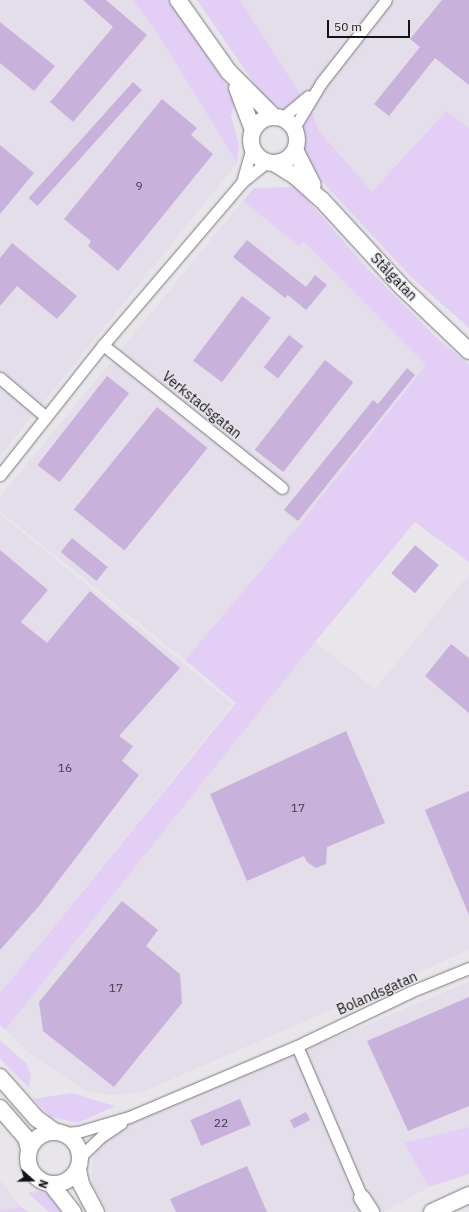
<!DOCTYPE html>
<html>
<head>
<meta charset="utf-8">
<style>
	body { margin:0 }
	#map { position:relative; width:469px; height:1212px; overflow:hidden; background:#e8e6eb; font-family:"IBM Plex Sans",sans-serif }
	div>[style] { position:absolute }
	.built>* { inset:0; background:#e4ddea }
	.green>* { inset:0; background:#e3cff6 }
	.building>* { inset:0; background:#c8b2dc; transform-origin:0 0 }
	.roads { filter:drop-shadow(0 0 1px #7a787c) drop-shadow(0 0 1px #7a787c) }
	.street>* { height:11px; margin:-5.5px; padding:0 5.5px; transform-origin:5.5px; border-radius:5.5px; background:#fff }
	.secondary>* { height:16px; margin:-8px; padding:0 8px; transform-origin:8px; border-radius:8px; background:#fff }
	.secondary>.ring { margin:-8px; padding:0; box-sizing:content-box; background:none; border:16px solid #fff; border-radius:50% }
	span { translate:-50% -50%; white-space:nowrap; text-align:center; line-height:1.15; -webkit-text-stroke:3px #e8e6eb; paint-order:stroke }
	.number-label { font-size:12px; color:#403a46 }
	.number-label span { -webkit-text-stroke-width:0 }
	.street-label { font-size:14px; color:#131214 }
	.north { position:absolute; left:12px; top:1160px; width:40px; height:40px; -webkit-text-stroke:3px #e8e6eb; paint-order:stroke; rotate:110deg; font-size:11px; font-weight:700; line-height:16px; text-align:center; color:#131214 }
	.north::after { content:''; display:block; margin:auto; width:14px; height:18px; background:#131214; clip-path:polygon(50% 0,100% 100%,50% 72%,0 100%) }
	.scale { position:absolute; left:327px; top:20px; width:83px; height:18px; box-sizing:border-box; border:2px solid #131214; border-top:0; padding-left:5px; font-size:12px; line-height:14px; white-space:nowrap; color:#131214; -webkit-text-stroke:3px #e8e6eb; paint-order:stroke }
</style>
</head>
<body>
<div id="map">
	<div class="built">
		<i style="clip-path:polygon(0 0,133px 0,159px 36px,237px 163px,0 456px)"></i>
		<i style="clip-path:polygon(240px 0,469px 0,469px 128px,446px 111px,372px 193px,317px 130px,313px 114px)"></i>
		<i style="clip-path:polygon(243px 201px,299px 246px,304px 242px,426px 365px,300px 524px,185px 660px,0 511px,0 497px)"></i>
		<i style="clip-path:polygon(0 514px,233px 704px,0 993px)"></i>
		<i style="clip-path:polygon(469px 574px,469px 950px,140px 1093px,110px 1095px,84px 1090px,33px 1056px,5px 1030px,315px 642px,375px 689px)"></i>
		<i style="clip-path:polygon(469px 982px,469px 1127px,405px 1143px,429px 1187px,384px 1212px,107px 1212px,92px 1184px,92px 1165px,97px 1145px,109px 1134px,133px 1121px)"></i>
		<i style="clip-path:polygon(0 1180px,21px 1207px,28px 1212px,0 1212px)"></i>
	</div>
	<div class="green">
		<i style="clip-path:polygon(133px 0,169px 0,236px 99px,231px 116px,239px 144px,237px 163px,159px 36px)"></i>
		<i style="clip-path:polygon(197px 0,240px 0,313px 114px,318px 130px,372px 192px,446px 111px,469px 128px,469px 328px,409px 275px,302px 160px,301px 119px,264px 98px)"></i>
		<i style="clip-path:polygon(296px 187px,368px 269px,440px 341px,469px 364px,469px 562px,415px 522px,315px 642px,5px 1030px,0 1025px,0 993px,236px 703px,185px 660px,300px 524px,426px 365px,304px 242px,299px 246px,243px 201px,254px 188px)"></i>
		<i style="clip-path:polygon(0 1040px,26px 1063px,31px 1074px,29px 1088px,0 1059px)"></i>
		<i style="clip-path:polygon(72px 1093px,101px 1102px,115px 1106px,78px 1123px,51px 1117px,33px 1099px)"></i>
		<i style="clip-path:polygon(469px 1127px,469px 1174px,429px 1187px,404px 1143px)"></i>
		<i style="clip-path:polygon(37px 1191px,50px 1194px,62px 1212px,49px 1212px,28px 1193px)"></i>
		<i style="clip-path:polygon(21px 1207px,28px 1212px,0 1212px,0 1211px)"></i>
	</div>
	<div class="building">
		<i style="clip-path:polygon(83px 0,106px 0,147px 35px,73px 122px,50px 102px,113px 27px)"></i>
		<i style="clip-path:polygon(442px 0,469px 0,469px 85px,435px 58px,389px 116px,374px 104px,420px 47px,410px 39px)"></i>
		<i style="clip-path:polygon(0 22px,55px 66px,34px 91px,0 63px)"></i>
		<i style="left:133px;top:82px;width:12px;height:156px;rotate:42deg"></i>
		<i style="clip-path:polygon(162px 99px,197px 128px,191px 135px,213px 154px,118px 271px,88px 246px,91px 241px,64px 219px)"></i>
		<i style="clip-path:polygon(0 145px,34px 173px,0 214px)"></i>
		<i style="clip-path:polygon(247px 240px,306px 287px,315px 275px,327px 285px,306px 310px,288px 295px,285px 298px,233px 257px)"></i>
		<i style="clip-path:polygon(12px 243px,77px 296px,57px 319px,17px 286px,0 306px,0 258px)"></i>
		<i style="left:242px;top:296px;width:36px;height:81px;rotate:37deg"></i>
		<i style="left:289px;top:335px;width:18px;height:41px;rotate:38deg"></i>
		<i style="left:325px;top:360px;width:36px;height:114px;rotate:38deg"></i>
		<i style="clip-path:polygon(407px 368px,415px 375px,298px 521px,284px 510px,373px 400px,378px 404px)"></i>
		<i style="left:107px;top:376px;width:28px;height:113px;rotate:38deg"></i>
		<i style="left:157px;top:407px;width:65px;height:132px;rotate:39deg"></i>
		<i style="left:72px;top:538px;width:46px;height:18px;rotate:39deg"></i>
		<i style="left:415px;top:545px;width:31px;height:37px;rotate:40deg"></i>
		<i style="clip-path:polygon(0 550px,48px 590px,21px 622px,47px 643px,90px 591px,180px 668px,119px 736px,133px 746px,122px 761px,139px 775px,39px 906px,0 950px)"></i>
		<i style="clip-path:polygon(451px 644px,469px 658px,469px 713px,425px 676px)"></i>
		<i style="clip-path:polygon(346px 731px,385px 823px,327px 847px,326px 864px,316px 868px,307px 862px,304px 856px,247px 881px,210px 794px)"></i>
		<i style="clip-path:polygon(469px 791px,469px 915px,425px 810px)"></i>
		<i style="clip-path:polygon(122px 901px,158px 930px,146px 946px,180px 974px,182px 1003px,114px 1087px,43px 1031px,39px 1002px)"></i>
		<i style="clip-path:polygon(469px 997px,469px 1106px,408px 1131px,367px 1041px)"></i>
		<i style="left:240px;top:1099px;width:28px;height:54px;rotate:67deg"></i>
		<i style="left:306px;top:1112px;width:9px;height:18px;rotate:63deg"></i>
		<i style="clip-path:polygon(247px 1166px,267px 1212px,176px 1212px,170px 1199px)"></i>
	</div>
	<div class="roads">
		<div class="street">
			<i style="left:282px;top:118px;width:34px;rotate:-40deg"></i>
			<i style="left:294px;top:128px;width:52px;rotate:-59deg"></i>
			<i style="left:321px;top:83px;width:105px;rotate:-51.9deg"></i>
			<i style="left:242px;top:182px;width:36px;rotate:-74deg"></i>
			<i style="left:103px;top:345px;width:229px;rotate:38.6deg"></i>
			<i style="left:0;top:378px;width:60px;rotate:40.3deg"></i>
			<i style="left:0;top:475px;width:166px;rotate:-51.6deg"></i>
			<i style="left:103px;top:345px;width:214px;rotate:-49.5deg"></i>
			<i style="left:242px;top:182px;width:32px;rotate:-39deg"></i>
			<i style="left:297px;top:1046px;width:165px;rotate:66.8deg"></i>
			<i style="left:63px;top:1133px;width:15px;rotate:-4deg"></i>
			<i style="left:78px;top:1132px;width:53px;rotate:-16.4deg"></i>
			<i style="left:129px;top:1117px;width:182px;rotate:-22.9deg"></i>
			<i style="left:297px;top:1046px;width:125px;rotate:-25.5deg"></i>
			<i style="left:410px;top:992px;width:64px;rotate:-22.1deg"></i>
			<i style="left:80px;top:1157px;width:30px;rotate:-44deg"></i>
			<i style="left:102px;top:1136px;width:23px;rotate:-34deg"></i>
		</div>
		<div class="secondary">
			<i style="left:178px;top:0;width:88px;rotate:54.7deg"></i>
			<i style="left:229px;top:72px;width:64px;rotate:45deg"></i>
			<i style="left:237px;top:88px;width:45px;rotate:69.1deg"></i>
			<i class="ring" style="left:251px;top:117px;width:30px;height:30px"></i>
			<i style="left:295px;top:150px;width:39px;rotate:63deg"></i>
			<i style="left:274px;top:163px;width:25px;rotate:32deg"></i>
			<i style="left:295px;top:176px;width:36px;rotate:42deg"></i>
			<i style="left:322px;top:200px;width:117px;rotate:47.4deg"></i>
			<i style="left:401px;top:286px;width:94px;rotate:43.7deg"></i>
			<i style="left:0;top:1077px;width:55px;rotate:48.7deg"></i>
			<i style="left:36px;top:1118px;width:22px;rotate:36deg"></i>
			<i style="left:0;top:1108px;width:40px;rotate:49deg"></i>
			<i style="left:26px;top:1138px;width:11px;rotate:75deg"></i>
			<i class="ring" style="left:28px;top:1132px;width:36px;height:36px"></i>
			<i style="left:78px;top:1169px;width:15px;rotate:79deg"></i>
			<i style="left:81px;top:1184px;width:32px;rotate:62deg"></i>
			<i style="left:51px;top:1184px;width:36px;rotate:52deg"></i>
			<i style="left:362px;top:1198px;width:17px;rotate:57deg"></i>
			<i style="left:432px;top:1212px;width:41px;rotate:-24.7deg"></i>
		</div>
	</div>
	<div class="number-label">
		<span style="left:139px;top:186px">9</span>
		<span style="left:65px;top:768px">16</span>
		<span style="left:298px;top:808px">17</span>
		<span style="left:116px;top:988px">17</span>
		<span style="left:221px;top:1123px">22</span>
	</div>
	<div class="street-label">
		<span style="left:394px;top:277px;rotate:46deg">Stålgatan</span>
		<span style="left:202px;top:405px;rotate:39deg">Verkstadsgatan</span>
		<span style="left:377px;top:993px;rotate:-24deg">Bolandsgatan</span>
	</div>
	<div class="north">N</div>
	<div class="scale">50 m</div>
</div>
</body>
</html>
